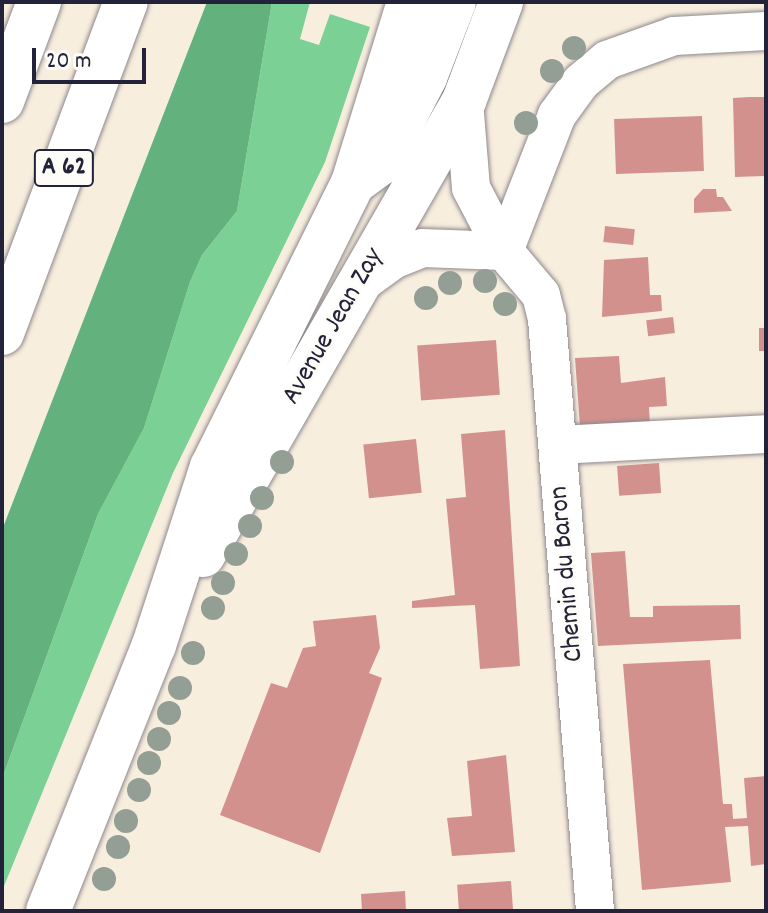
<!DOCTYPE html>
<html>
<head>
<meta charset="utf-8">
<style>
	body { margin:0 }
	#map { position:relative; width:768px; height:913px; overflow:hidden; background:#f8eede; font-family:Dekko,sans-serif }
	div>[style] { position:absolute }
	.green>* { inset:0; background:#7ad095 }
	.forest>* { inset:0; background:#63b27e }
	.building>* { inset:0; background:#d3918d; transform-origin:0 0 }
	.roads { filter:drop-shadow(0 0 2px #8d888c) drop-shadow(0 0 2px #8d888c) }
	.minor>* { height:38px; margin:-19px; padding:0 19px; transform-origin:19px; border-radius:19px; background:#fff }
	.secondary>* { height:44px; margin:-22px; padding:0 22px; transform-origin:22px; border-radius:22px; background:#fff }
	.primary>* { height:44px; margin:-22px; padding:0 22px; transform-origin:22px; border-radius:22px; background:#fff }
	.motorway>* { height:44px; margin:-22px; padding:0 22px; transform-origin:22px; border-radius:22px; background:#fff }
	.trees>* { width:24px; height:24px; margin:-12px; border-radius:50%; background:#939f95 }
	span { translate:-50% -50%; white-space:nowrap; text-align:center; line-height:1.15; -webkit-text-stroke:6px #fdfcf7; paint-order:stroke }
	.shield-label span { padding:2px 6px; background:#fdfcf7; border:2px solid; border-radius:6px; -webkit-text-stroke-width:0 }
	.shield-label { font-size:26px; color:#22223b; font-weight:700 }
	.street-label { font-size:28px; color:#22223b }
	.frame { position:absolute; inset:0; border:4px solid #22223b; pointer-events:none }
	.scale { position:absolute; left:32px; top:48px; width:114px; height:36px; box-sizing:border-box; border:4px solid #22223b; border-top:0; padding-left:10px; font-size:24px; line-height:28px; white-space:nowrap; color:#22223b; -webkit-text-stroke:6px #fdfcf7; paint-order:stroke }
</style>
</head>
<body>
<div id="map">
	<div class="green">
		<i style="clip-path:polygon(272px 2px,310px 2px,300px 39px,319px 45px,330px 14px,370px 27px,325px 162px,173px 473px,2px 891px,2px 779px,98px 514px,144px 428px,190px 282px,202px 255px,237px 211px)"></i>
	</div>
	<div class="forest">
		<i style="clip-path:polygon(207px 2px,272px 2px,237px 211px,202px 255px,190px 282px,144px 428px,98px 514px,2px 779px,2px 530px)"></i>
	</div>
	<div class="building">
		<i style="clip-path:polygon(749px 97px,766px 97px,766px 176px,735px 177px,733px 98px)"></i>
		<i style="left:702px;top:116px;width:55px;height:88px;rotate:88deg"></i>
		<i style="clip-path:polygon(703px 189px,716px 189px,717px 197px,723px 197px,732px 211px,694px 213px,694px 199px)"></i>
		<i style="left:605px;top:226px;width:30px;height:16px;rotate:6deg"></i>
		<i style="clip-path:polygon(648px 257px,650px 295px,661px 295px,662px 311px,602px 317px,604px 260px)"></i>
		<i style="left:673px;top:317px;width:16px;height:27px;rotate:83deg"></i>
		<i style="left:766px;top:328px;width:23px;height:7px;rotate:90deg"></i>
		<i style="left:496px;top:340px;width:55px;height:79px;rotate:86deg"></i>
		<i style="clip-path:polygon(619px 356px,621px 383px,665px 377px,667px 406px,649px 407px,650px 425px,580px 427px,575px 358px)"></i>
		<i style="clip-path:polygon(505px 430px,520px 666px,480px 669px,475px 605px,412px 608px,412px 601px,455px 595px,446px 499px,466px 497px,461px 434px)"></i>
		<i style="left:416px;top:439px;width:54px;height:53px;rotate:84deg"></i>
		<i style="left:659px;top:463px;width:30px;height:42px;rotate:86deg"></i>
		<i style="clip-path:polygon(625px 551px,630px 617px,653px 617px,653px 606px,740px 605px,741px 639px,598px 646px,591px 553px)"></i>
		<i style="clip-path:polygon(376px 615px,380px 648px,369px 673px,382px 678px,320px 853px,220px 815px,271px 683px,287px 688px,303px 648px,316px 646px,313px 621px)"></i>
		<i style="clip-path:polygon(710px 660px,723px 804px,732px 804px,733px 819px,747px 818px,744px 778px,766px 776px,766px 864px,751px 866px,748px 826px,725px 827px,731px 882px,642px 890px,623px 664px)"></i>
		<i style="clip-path:polygon(506px 755px,515px 852px,452px 856px,447px 818px,472px 816px,467px 761px)"></i>
		<i style="left:511px;top:881px;width:30px;height:54px;rotate:86deg"></i>
		<i style="clip-path:polygon(405px 891px,406px 911px,362px 911px,361px 894px)"></i>
	</div>
	<div class="roads">
		<div class="minor">
			<i style="left:464px;top:101px;width:87px;rotate:85.4deg"></i>
			<i style="left:471px;top:188px;width:71px;rotate:62.4deg"></i>
			<i style="left:504px;top:251px;width:57px;rotate:49.9deg"></i>
			<i style="left:541px;top:295px;width:25px;rotate:76deg"></i>
			<i style="left:547px;top:319px;width:594px;rotate:85.36deg"></i>
			<i style="left:504px;top:251px;width:146px;rotate:-68.7deg"></i>
			<i style="left:557px;top:115px;width:41px;rotate:-54deg"></i>
			<i style="left:581px;top:82px;width:34px;rotate:-40deg"></i>
			<i style="left:607px;top:60px;width:71px;rotate:-19.7deg"></i>
			<i style="left:674px;top:36px;width:92px;rotate:-3.1deg"></i>
			<i style="left:359px;top:285px;width:42px;rotate:-36.3deg"></i>
			<i style="left:393px;top:260px;width:31px;rotate:-22deg"></i>
			<i style="left:422px;top:248px;width:82px;rotate:2.1deg"></i>
			<i style="left:558px;top:445px;width:208px;rotate:-3deg"></i>
		</div>
		<div class="secondary">
			<i style="left:353px;top:183px;width:34px;rotate:-36deg"></i>
			<i style="left:381px;top:163px;width:97px;rotate:-62.9deg"></i>
			<i style="left:425px;top:77px;width:80px;rotate:-68.9deg"></i>
		</div>
		<div class="primary">
			<i style="left:203px;top:555px;width:524px;rotate:-60.11deg"></i>
			<i style="left:464px;top:101px;width:106px;rotate:-69.5deg"></i>
			<i style="left:48px;top:911px;width:286px;rotate:-68.3deg"></i>
			<i style="left:154px;top:645px;width:187px;rotate:-72deg"></i>
			<i style="left:212px;top:467px;width:317px;rotate:-63.6deg"></i>
			<i style="left:353px;top:183px;width:189px;rotate:-72.8deg"></i>
		</div>
		<div class="motorway">
			<i style="left:2px;top:101px;width:106px;rotate:-69.5deg"></i>
			<i style="left:2px;top:333px;width:353px;rotate:-69.5deg"></i>
		</div>
	</div>
	<div class="trees">
		<i style="left:574px;top:48px"></i>
		<i style="left:552px;top:71px"></i>
		<i style="left:526px;top:123px"></i>
		<i style="left:485px;top:281px"></i>
		<i style="left:450px;top:283px"></i>
		<i style="left:426px;top:298px"></i>
		<i style="left:505px;top:304px"></i>
		<i style="left:282px;top:462px"></i>
		<i style="left:262px;top:498px"></i>
		<i style="left:250px;top:526px"></i>
		<i style="left:236px;top:554px"></i>
		<i style="left:223px;top:583px"></i>
		<i style="left:213px;top:608px"></i>
		<i style="left:193px;top:653px"></i>
		<i style="left:180px;top:688px"></i>
		<i style="left:169px;top:713px"></i>
		<i style="left:159px;top:739px"></i>
		<i style="left:149px;top:763px"></i>
		<i style="left:139px;top:790px"></i>
		<i style="left:126px;top:821px"></i>
		<i style="left:118px;top:847px"></i>
		<i style="left:104px;top:879px"></i>
	</div>
	<div class="shield-label">
		<span style="left:64px;top:168px">A 62</span>
	</div>
	<div class="street-label">
		<span style="left:334px;top:327px;rotate:-60deg">Avenue Jean Zay</span>
		<span style="left:568px;top:574px;rotate:-95deg">Chemin du Baron</span>
	</div>
	<div class="frame"></div>
	<div class="scale">20 m</div>
</div>
</body>
</html>
